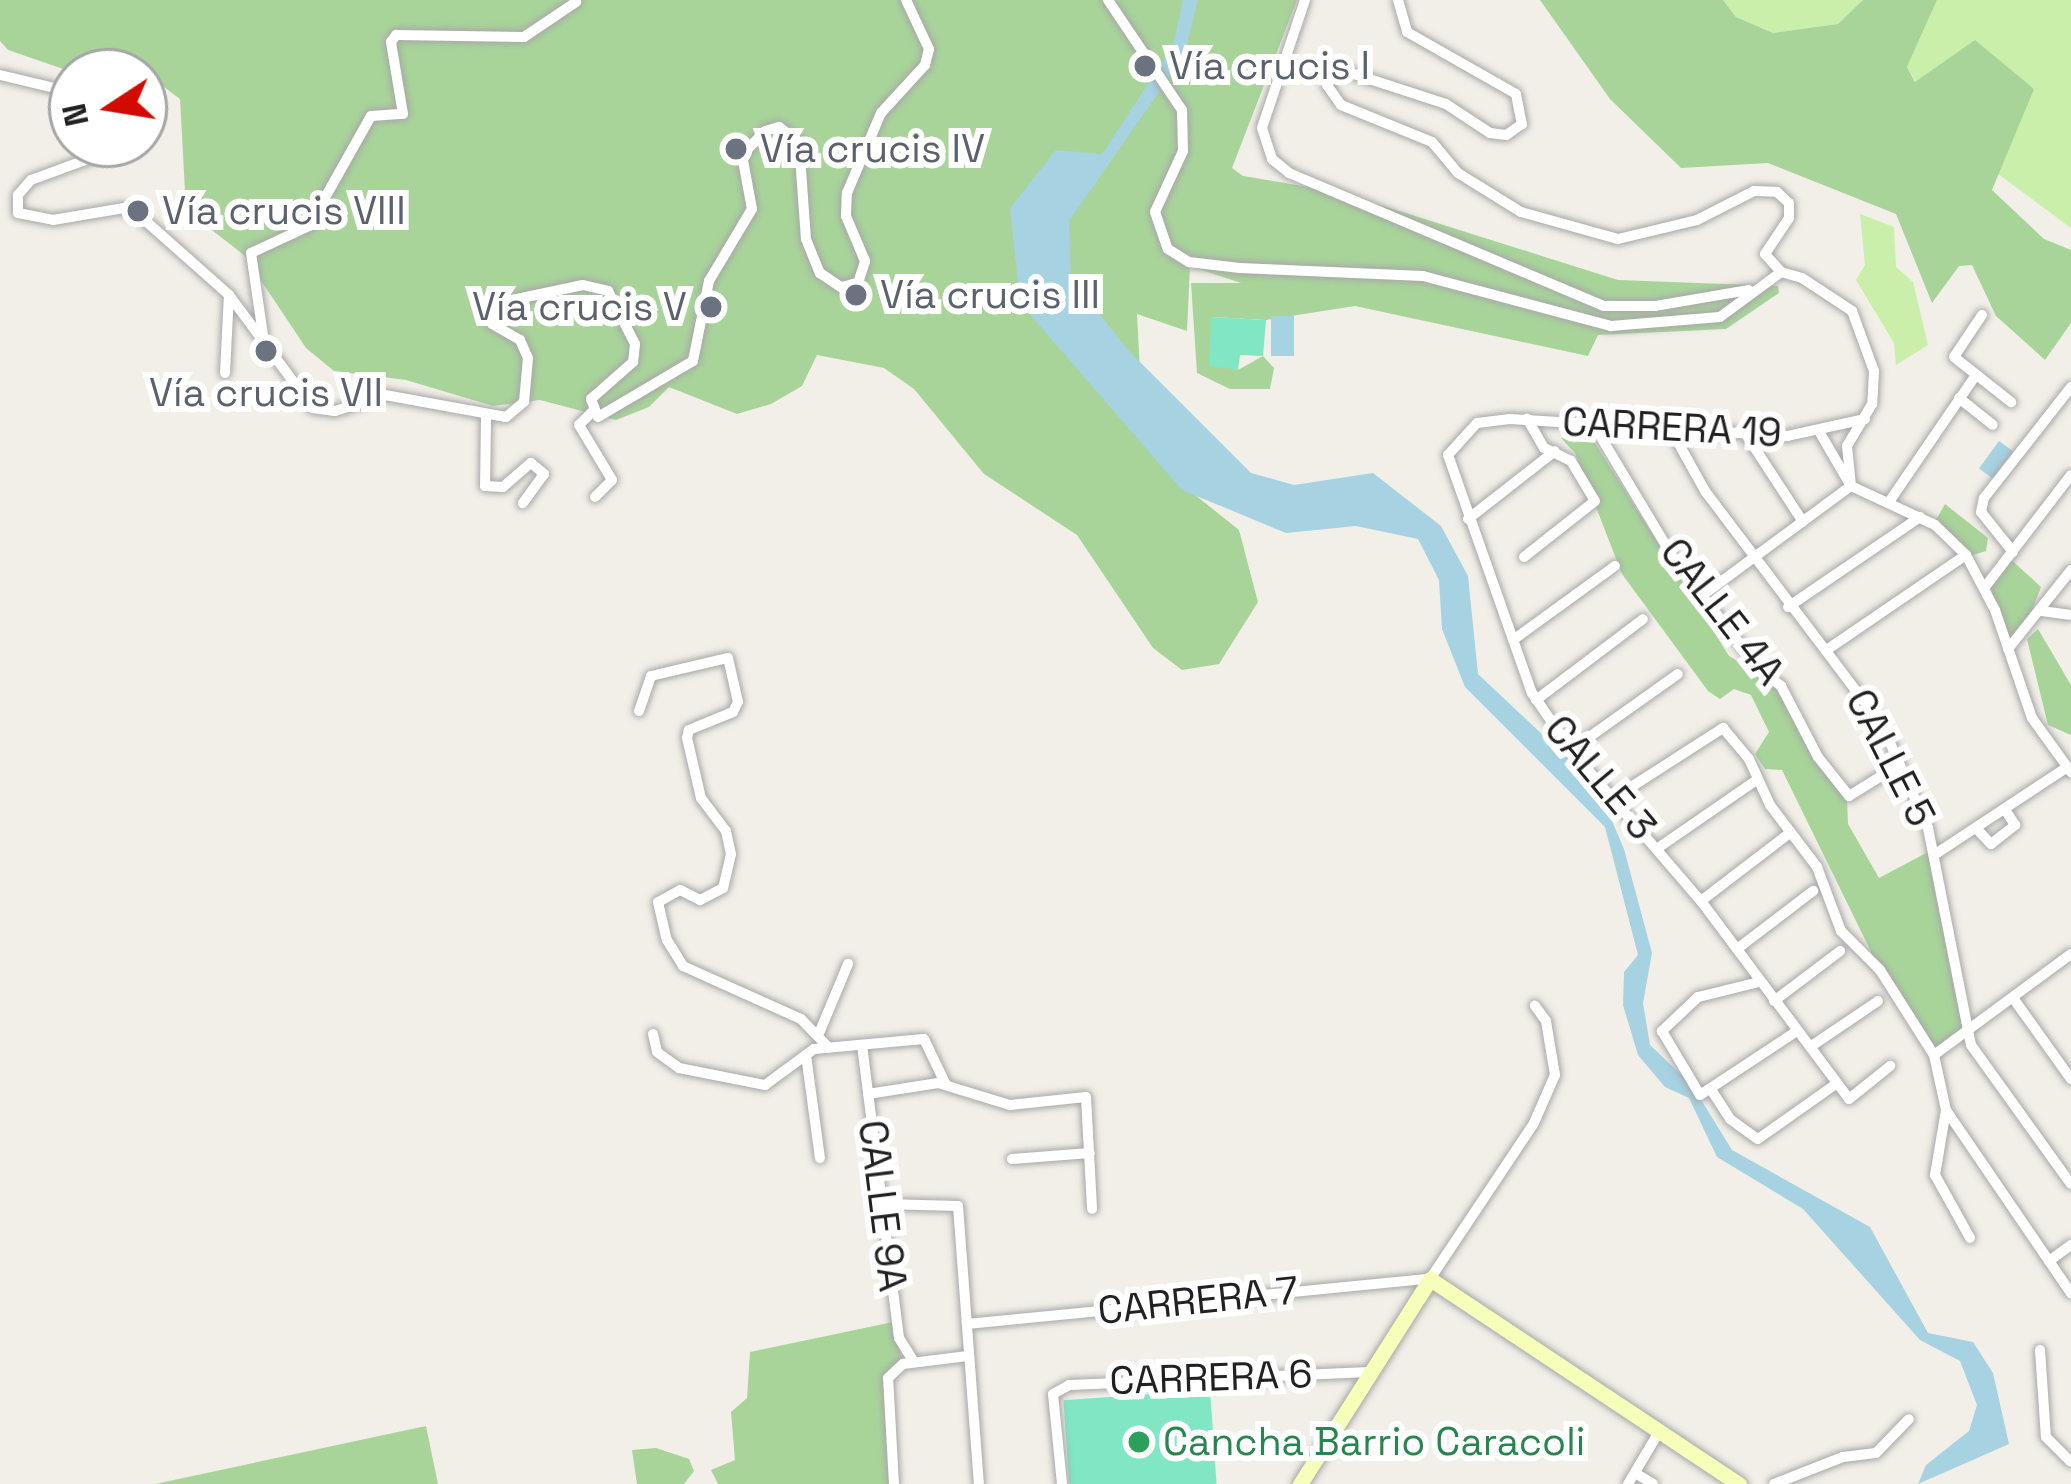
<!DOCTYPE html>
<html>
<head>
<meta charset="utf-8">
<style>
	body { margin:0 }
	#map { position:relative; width:2071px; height:1484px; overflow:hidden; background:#f2efe8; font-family:"Space Grotesk",sans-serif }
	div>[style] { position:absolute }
	.grass>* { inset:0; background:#c9efab }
	.forest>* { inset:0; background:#a8d49a }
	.pitch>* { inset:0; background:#81e6c4; transform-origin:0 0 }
	.water>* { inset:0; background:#a6d2e2; transform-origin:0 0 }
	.roads { filter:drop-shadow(0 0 3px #a8a8a8) drop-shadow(0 0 3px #a8a8a8) }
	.minor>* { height:10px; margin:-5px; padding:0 5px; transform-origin:5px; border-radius:5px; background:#fff }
	.secondary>* { height:15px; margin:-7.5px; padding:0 7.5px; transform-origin:7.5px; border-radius:7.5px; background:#f7feba }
	.dots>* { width:33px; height:33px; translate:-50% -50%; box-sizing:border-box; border:6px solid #fff; border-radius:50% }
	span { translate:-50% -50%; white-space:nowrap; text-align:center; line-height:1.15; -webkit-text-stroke:12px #fff; paint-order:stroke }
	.worship-label { font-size:39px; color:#5b616d }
	.left { translate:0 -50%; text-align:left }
	.right { translate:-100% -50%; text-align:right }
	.street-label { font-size:39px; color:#212121 }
	.leisure-label { font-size:39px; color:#27864d }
	.north { position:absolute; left:48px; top:48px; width:120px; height:120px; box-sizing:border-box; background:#fff; border:3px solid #a6a6a6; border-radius:50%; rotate:258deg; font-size:33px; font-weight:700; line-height:48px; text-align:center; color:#212121 }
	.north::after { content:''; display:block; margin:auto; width:42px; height:54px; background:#d30a00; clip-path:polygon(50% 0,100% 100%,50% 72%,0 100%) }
</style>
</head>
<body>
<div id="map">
	<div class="grass">
		<i style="clip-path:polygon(1723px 0,1863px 0,1838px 24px,1773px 33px,1736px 17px)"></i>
		<i style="clip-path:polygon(1937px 0,2071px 0,2071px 228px,1994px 171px,2034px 88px,1916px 82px,1907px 67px)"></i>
		<i style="clip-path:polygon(1860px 214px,1894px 227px,1896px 267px,1913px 282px,1928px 345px,1896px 365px,1894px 343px,1856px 280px,1865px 265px)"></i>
	</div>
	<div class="forest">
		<i style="clip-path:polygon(0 0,1297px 0,1232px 168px,1243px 176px,1339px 192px,1618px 280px,1778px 286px,1779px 293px,1726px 329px,1598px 335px,1588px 356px,1355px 306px,1266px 320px,1212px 317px,1238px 370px,1263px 356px,1274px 368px,1270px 389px,1230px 389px,1197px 373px,1191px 283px,1241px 283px,1190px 266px,1187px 331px,1137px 314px,1141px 391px,1184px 486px,1239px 530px,1258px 602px,1219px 664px,1182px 670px,1153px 648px,1077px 535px,984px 474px,914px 389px,884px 368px,817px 355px,802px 386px,771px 404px,737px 414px,669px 387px,649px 407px,616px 420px,540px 400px,493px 406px,406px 380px,334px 371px,306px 348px,244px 255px,186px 210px,180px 99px,144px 72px,72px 72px,8px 50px,0 41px)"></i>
		<i style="clip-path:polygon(1540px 0,1723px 0,1736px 17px,1773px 33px,1838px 24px,1863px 0,1937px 0,1907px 67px,1915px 82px,1975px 40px,2034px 89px,1992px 190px,2044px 239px,2071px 250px,2071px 323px,2045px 360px,1996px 316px,1972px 265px,1959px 266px,1932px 303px,1896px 214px,1768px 163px,1681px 168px,1610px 99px)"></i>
		<i style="clip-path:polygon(1561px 438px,1595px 443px,1729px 656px,1781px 686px,1847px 799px,1848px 824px,1879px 878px,1928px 852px,1964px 1031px,1934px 1054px,1880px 970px,1782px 770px,1765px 769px,1755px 754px,1769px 732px,1751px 695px,1734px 689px,1720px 699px,1708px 691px,1622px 574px,1575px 453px)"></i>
		<i style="clip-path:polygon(1945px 504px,1988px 538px,1986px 551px,1970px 556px,1935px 522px)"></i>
		<i style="clip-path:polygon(2006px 555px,2041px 587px,2023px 634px,2006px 637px,1987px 576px)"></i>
		<i style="clip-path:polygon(2038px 629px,2071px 685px,2071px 735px,2048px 725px,2027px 639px)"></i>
		<i style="clip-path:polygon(893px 1322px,903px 1364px,888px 1378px,894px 1484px,718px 1484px,711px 1470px,735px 1460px,731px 1412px,747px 1398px,750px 1352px)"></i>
		<i style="clip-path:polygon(426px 1426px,438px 1484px,155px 1484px)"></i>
		<i style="clip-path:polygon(656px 1448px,689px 1459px,694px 1471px,684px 1484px,637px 1484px,632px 1450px)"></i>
	</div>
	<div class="pitch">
		<i style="clip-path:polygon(1211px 317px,1266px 320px,1263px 356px,1240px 355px,1238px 370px,1209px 366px)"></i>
		<i style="left:1210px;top:1390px;width:94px;height:147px;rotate:86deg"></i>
	</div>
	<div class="water">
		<i style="clip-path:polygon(1183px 0,1198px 0,1184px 56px,1069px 221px,1071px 279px,1130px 352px,1251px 473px,1294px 485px,1373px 473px,1441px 526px,1468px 576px,1478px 674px,1597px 786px,1624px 849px,1652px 953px,1643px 1003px,1650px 1045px,1692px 1085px,1732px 1150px,1870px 1227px,1928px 1333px,1973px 1342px,1993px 1373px,2009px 1444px,1918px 1484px,1926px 1465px,1969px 1431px,1977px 1405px,1960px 1361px,1920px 1340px,1803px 1209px,1717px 1157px,1689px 1098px,1665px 1087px,1638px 1055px,1623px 1005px,1624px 972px,1638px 955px,1605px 827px,1465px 687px,1442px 629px,1439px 580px,1418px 539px,1356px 526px,1286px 533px,1182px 490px,1020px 303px,1010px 208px,1056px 150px,1102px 154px,1173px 46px)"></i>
		<i style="left:1271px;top:316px;width:23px;height:40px"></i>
		<i style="left:1999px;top:441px;width:19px;height:34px;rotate:36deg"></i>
	</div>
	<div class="roads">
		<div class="minor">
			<i style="left:1108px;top:0;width:133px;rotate:56.1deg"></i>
			<i style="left:1182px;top:110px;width:41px;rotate:88.6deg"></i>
			<i style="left:1183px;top:151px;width:67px;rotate:114.7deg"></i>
			<i style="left:1155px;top:212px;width:39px;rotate:71deg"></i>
			<i style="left:1168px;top:249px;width:25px;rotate:32deg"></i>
			<i style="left:1189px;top:262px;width:51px;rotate:6.7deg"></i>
			<i style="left:1240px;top:268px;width:183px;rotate:2.5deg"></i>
			<i style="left:1423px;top:276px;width:195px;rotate:14.9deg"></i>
			<i style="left:1611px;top:326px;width:109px;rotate:-4.7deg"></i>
			<i style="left:1720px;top:317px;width:76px;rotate:-36.4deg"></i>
			<i style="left:1781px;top:272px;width:22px;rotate:16deg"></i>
			<i style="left:1802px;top:278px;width:60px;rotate:33.4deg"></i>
			<i style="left:1852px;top:311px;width:64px;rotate:69.9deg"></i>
			<i style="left:1874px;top:371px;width:33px;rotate:93deg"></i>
			<i style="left:1872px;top:404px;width:49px;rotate:120.8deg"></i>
			<i style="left:1847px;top:446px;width:40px;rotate:84.3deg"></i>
			<i style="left:1305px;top:0;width:135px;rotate:108.6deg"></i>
			<i style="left:1262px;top:128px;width:33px;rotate:72deg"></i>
			<i style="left:1272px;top:159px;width:22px;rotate:39deg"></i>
			<i style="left:1289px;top:173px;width:342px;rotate:22.9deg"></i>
			<i style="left:1604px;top:306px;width:51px"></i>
			<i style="left:1655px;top:306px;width:95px;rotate:-9.7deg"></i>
			<i style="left:1398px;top:0;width:33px;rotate:74deg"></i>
			<i style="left:1407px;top:32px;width:125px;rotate:29.6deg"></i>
			<i style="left:1516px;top:94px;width:31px;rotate:79deg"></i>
			<i style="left:1522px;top:124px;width:19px;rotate:145deg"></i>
			<i style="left:1506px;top:135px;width:16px;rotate:-173deg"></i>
			<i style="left:1490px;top:133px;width:53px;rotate:-146.6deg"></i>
			<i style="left:1446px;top:104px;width:113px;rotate:-161.9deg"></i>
			<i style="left:1339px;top:69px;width:20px;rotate:127deg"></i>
			<i style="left:1327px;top:85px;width:24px;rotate:55deg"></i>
			<i style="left:1341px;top:105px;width:98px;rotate:22.1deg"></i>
			<i style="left:1432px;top:142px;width:40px;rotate:50deg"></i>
			<i style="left:1458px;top:173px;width:74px;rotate:31.8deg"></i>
			<i style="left:1521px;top:212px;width:101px;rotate:15.6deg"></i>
			<i style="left:1618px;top:239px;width:81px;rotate:-13.5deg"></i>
			<i style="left:1697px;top:220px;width:64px;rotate:-27deg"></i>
			<i style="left:1754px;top:191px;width:23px;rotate:2deg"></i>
			<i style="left:1777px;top:192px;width:16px;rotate:43deg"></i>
			<i style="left:1789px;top:203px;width:15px;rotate:90deg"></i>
			<i style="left:1789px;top:218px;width:43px;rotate:123.7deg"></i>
			<i style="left:1765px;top:254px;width:24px;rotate:48deg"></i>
			<i style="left:0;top:75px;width:74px;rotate:13.3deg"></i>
			<i style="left:129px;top:144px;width:104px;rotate:159.8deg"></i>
			<i style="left:31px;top:180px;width:20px;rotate:131deg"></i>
			<i style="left:18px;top:195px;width:18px;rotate:90deg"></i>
			<i style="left:18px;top:213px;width:36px;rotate:11deg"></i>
			<i style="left:53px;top:220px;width:72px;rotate:-9.6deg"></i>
			<i style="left:124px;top:208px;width:28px;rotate:32deg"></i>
			<i style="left:148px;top:223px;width:108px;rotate:41.6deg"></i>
			<i style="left:229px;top:295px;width:141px;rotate:53.4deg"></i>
			<i style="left:313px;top:408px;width:22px;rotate:8deg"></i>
			<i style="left:335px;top:411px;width:52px;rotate:-17.7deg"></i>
			<i style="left:385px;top:395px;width:123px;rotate:10.3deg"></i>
			<i style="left:506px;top:417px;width:23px;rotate:-40deg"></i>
			<i style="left:524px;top:402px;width:44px;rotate:-84.8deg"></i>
			<i style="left:528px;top:358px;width:20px;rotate:-114deg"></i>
			<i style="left:520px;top:340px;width:32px;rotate:-150deg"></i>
			<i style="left:492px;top:324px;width:20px;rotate:-114deg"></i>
			<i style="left:484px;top:306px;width:101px;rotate:-12deg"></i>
			<i style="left:583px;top:285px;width:26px;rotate:13deg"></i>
			<i style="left:608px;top:291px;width:59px;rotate:63deg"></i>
			<i style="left:635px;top:344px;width:18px;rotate:96deg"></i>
			<i style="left:633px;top:362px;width:56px;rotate:138.6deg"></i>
			<i style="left:591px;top:399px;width:19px;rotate:69deg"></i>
			<i style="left:598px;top:417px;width:110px;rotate:-30.5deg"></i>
			<i style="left:693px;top:361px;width:82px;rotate:-78.7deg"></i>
			<i style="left:709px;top:281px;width:84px;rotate:-59.2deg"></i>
			<i style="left:752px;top:209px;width:55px;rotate:-100.5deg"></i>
			<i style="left:742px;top:155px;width:33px;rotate:-46deg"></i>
			<i style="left:765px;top:131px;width:15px;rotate:-16deg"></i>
			<i style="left:779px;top:127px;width:25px;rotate:37deg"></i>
			<i style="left:799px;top:142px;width:97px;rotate:85.9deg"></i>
			<i style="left:806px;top:239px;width:37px;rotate:68deg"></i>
			<i style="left:820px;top:273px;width:25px;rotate:34deg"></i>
			<i style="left:841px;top:287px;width:17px;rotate:-13deg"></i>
			<i style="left:858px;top:283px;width:23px;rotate:-72deg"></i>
			<i style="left:865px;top:261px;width:49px;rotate:-112.9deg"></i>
			<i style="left:846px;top:216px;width:23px;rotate:-88deg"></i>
			<i style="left:847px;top:193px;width:87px;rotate:-67deg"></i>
			<i style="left:881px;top:113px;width:65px;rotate:-47.5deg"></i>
			<i style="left:925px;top:65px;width:16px;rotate:-76deg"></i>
			<i style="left:929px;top:49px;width:54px;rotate:-115.1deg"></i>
			<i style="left:1982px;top:315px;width:50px;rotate:123.7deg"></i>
			<i style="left:1954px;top:357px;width:73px;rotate:38.3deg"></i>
			<i style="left:263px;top:335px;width:83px;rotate:-98.3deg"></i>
			<i style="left:251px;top:253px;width:64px;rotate:-25deg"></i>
			<i style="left:309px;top:226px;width:126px;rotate:-60.6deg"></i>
			<i style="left:371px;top:116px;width:32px;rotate:-4deg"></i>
			<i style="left:403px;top:114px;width:73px;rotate:-99.5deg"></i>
			<i style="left:391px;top:42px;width:9px;rotate:-54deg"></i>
			<i style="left:396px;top:35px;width:128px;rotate:0.9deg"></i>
			<i style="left:524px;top:37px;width:63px;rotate:-33.9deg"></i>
			<i style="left:225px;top:373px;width:78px;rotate:-87.1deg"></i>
			<i style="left:1959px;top:398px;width:43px;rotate:38.5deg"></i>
			<i style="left:592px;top:412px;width:18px;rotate:135deg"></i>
			<i style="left:579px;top:425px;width:64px;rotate:59deg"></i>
			<i style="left:612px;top:480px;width:24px;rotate:135deg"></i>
			<i style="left:486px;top:418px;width:68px;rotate:90.8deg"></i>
			<i style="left:485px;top:486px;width:18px;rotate:3deg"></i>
			<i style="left:503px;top:487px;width:37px;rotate:-41deg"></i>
			<i style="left:531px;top:463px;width:17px;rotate:40deg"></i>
			<i style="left:544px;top:474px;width:36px;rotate:126deg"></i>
			<i style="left:1865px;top:419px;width:79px;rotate:167.6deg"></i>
			<i style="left:1788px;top:436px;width:279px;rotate:-176.5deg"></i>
			<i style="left:1510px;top:419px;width:33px;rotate:173deg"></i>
			<i style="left:1477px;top:423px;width:43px;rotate:132.2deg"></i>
			<i style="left:1448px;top:455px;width:252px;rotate:70.6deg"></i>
			<i style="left:1532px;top:693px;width:69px;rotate:55.6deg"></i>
			<i style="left:1571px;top:750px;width:199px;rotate:49.3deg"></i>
			<i style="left:1701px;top:901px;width:247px;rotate:53.2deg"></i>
			<i style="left:1849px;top:1099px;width:53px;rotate:-38.8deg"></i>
			<i style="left:1593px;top:424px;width:161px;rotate:59deg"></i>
			<i style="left:1676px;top:562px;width:140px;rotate:52deg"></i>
			<i style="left:1762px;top:672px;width:24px;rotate:36deg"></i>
			<i style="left:1781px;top:686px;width:80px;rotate:62.5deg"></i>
			<i style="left:1818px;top:757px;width:50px;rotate:51.5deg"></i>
			<i style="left:1849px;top:796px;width:59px;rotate:-31.8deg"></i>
			<i style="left:1670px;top:428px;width:72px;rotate:60.9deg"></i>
			<i style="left:1705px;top:491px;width:293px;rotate:52.9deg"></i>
			<i style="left:1882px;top:725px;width:113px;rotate:65.9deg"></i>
			<i style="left:1928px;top:828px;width:221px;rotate:78.8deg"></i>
			<i style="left:1971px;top:1045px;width:171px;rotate:54.3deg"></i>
			<i style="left:1745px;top:433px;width:106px;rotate:56.9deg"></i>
			<i style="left:1820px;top:433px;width:61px;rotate:59.7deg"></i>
			<i style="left:1851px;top:486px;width:93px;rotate:24.9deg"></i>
			<i style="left:1935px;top:525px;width:43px;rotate:44.1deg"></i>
			<i style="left:1966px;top:555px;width:62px;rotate:62.2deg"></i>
			<i style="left:1995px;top:610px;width:114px;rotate:71.1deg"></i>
			<i style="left:2032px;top:718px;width:67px;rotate:54.2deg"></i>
			<i style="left:1891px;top:499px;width:150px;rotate:-55.6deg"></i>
			<i style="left:1468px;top:519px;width:110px;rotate:-38deg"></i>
			<i style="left:2013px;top:552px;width:51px;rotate:-128.7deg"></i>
			<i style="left:1981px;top:512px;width:14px;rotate:-78deg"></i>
			<i style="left:1984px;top:498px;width:141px;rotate:-51.9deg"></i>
			<i style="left:1524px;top:557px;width:90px;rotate:-38.3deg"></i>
			<i style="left:1595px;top:501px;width:47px;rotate:-121deg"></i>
			<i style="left:1571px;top:461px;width:30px;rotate:-154deg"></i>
			<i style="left:1544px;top:448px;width:34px;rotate:-120deg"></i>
			<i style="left:1985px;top:587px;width:141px;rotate:-52.5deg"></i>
			<i style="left:1703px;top:595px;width:184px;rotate:-36.4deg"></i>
			<i style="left:1788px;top:607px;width:160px;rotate:-34.3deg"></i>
			<i style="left:2042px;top:611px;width:27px;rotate:8deg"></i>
			<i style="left:1513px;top:640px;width:126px;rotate:-36deg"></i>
			<i style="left:1828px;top:649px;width:167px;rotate:-34.3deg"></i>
			<i style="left:2008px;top:649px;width:101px;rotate:-51.4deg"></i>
			<i style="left:1536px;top:700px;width:134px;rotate:-37.1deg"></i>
			<i style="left:639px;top:711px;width:37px;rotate:-71deg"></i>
			<i style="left:651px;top:676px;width:79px;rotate:-13.2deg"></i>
			<i style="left:728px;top:658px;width:45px;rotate:77.2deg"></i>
			<i style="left:738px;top:702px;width:11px;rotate:117deg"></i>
			<i style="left:733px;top:712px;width:48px;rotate:157.8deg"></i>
			<i style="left:689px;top:730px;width:8px;rotate:104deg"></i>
			<i style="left:687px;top:738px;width:62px;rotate:76.9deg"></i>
			<i style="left:701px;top:798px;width:41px;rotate:52.9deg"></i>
			<i style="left:726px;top:831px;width:24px;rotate:78deg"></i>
			<i style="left:731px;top:854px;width:35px;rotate:103deg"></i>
			<i style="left:723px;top:888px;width:26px;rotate:152deg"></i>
			<i style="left:700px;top:900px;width:22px;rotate:-153deg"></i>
			<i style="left:680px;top:890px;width:25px;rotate:151deg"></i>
			<i style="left:658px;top:902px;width:39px;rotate:77deg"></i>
			<i style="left:667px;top:940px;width:31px;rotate:58deg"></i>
			<i style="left:683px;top:966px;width:129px;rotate:24.2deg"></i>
			<i style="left:801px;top:1019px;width:40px;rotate:46deg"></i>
			<i style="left:1571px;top:750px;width:131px;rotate:-35.4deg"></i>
			<i style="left:1614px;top:798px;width:130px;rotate:-32.7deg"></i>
			<i style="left:1723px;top:728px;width:40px;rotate:50deg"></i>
			<i style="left:1749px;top:759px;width:51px;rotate:65.5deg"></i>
			<i style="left:1770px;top:805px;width:78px;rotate:52.8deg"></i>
			<i style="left:1817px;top:867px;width:68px;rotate:69.4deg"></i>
			<i style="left:1841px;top:931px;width:55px;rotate:45deg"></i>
			<i style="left:1880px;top:970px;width:101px;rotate:57.6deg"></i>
			<i style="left:1934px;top:1055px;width:56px;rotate:77.7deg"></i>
			<i style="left:1946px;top:1110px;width:66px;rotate:99.6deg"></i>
			<i style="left:1935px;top:1175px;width:72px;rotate:60.9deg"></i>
			<i style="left:1976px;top:828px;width:22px;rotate:47deg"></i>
			<i style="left:1991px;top:844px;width:31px;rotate:-38deg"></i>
			<i style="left:2015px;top:825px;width:17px;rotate:-123deg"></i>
			<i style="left:1658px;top:848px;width:118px;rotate:-34.6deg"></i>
			<i style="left:1934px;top:855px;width:158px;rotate:-33.4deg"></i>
			<i style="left:1701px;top:901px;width:113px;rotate:-37.5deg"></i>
			<i style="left:1737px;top:949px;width:96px;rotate:-37.3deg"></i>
			<i style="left:1759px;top:982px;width:63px;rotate:166.2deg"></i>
			<i style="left:1698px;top:997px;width:50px;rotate:136.6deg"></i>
			<i style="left:1662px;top:1031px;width:74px;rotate:59.3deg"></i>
			<i style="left:1700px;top:1095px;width:116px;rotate:-33.4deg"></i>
			<i style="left:2013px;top:998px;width:100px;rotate:54.4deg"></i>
			<i style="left:1774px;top:1001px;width:83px;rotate:-37.1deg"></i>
			<i style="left:820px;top:1031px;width:73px;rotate:-67.3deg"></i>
			<i style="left:653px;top:1034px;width:18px;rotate:77deg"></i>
			<i style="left:657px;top:1052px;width:27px;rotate:36deg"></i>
			<i style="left:679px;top:1068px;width:88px;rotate:11.2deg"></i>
			<i style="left:765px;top:1085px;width:61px;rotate:-36.3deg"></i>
			<i style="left:814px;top:1049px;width:110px;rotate:-5.2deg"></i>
			<i style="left:924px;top:1039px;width:51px;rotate:64.4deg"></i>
			<i style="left:862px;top:1045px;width:295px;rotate:82.8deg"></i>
			<i style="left:899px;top:1338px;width:28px;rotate:58deg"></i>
			<i style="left:1810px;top:1047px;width:82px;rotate:-34.1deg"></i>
			<i style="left:806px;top:1055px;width:104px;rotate:82.3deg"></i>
			<i style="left:1934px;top:1055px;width:170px;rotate:-36.4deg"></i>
			<i style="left:1712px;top:1091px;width:33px;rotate:57deg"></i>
			<i style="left:1730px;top:1119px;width:34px;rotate:36deg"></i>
			<i style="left:1758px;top:1139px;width:95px;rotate:-35.2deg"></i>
			<i style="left:868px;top:1094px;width:71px;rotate:-8.9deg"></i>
			<i style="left:938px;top:1083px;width:75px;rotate:17deg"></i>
			<i style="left:1010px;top:1105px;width:76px;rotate:-6deg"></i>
			<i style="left:1086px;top:1097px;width:112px;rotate:86.9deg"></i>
			<i style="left:1946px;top:1110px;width:222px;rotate:55.7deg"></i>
			<i style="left:1012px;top:1159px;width:78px;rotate:-4.4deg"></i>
			<i style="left:884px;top:1204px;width:74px;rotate:1.5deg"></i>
			<i style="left:958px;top:1206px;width:279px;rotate:85.7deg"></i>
			<i style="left:2049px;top:1261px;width:27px;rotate:-36deg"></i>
			<i style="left:967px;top:1324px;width:465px;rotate:-5.6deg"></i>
			<i style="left:1430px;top:1279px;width:187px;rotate:-56.3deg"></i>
			<i style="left:1534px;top:1123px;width:52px;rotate:-66.4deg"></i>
			<i style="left:1555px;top:1075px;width:55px;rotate:-99.5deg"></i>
			<i style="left:1546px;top:1021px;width:19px;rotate:-126deg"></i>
			<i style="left:2040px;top:1350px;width:87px;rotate:86.1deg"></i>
			<i style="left:2046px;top:1437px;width:35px;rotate:45deg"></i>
			<i style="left:1635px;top:1473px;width:21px;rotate:31deg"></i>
			<i style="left:894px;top:1484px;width:106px;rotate:-93.2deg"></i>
			<i style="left:888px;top:1378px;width:21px;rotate:-43deg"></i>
			<i style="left:903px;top:1364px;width:65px;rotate:-7deg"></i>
			<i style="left:1062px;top:1484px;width:90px;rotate:-95.7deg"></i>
			<i style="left:1053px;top:1394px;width:18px;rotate:-29deg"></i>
			<i style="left:1069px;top:1385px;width:301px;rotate:-2.5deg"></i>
			<i style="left:1628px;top:1484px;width:63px;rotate:-59.3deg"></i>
			<i style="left:1774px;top:1484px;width:74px;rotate:-21.4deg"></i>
			<i style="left:1843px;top:1457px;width:33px;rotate:-7deg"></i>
			<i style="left:1876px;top:1453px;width:47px;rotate:-45.9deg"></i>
		</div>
		<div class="secondary">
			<i style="left:1300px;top:1484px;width:243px;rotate:-57.6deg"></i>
			<i style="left:1430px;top:1279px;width:371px;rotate:33.6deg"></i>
		</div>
	</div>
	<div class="dots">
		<i style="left:1145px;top:66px;background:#6b7280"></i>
		<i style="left:736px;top:149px;background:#6b7280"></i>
		<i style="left:138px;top:211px;background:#6b7280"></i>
		<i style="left:856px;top:295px;background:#6b7280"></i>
		<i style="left:711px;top:307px;background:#6b7280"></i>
		<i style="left:266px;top:351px;background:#6b7280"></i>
		<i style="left:1139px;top:1442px;background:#2e9e5b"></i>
	</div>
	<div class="worship-label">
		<span class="left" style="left:1169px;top:66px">Vía crucis I</span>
		<span class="left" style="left:760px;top:149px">Vía crucis IV</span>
		<span class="left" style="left:162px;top:211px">Vía crucis VIII</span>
		<span class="left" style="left:880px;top:295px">Vía crucis III</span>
		<span class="right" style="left:687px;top:307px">Vía crucis V</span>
		<span style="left:266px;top:393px">Vía crucis VII</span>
	</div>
	<div class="street-label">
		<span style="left:1672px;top:428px;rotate:3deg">CARRERA 19</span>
		<span style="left:1722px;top:612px;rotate:52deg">CALLE 4A</span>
		<span style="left:1890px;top:758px;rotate:63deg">CALLE 5</span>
		<span style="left:1600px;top:778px;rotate:50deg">CALLE 3</span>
		<span style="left:882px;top:1206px;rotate:83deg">CALLE 9A</span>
		<span style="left:1198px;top:1301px;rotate:-6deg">CARRERA 7</span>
		<span style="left:1211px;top:1378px;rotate:-2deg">CARRERA 6</span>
	</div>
	<div class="leisure-label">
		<span class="left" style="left:1163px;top:1442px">Cancha Barrio Caracoli</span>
	</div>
	<div class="north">N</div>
</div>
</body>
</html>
